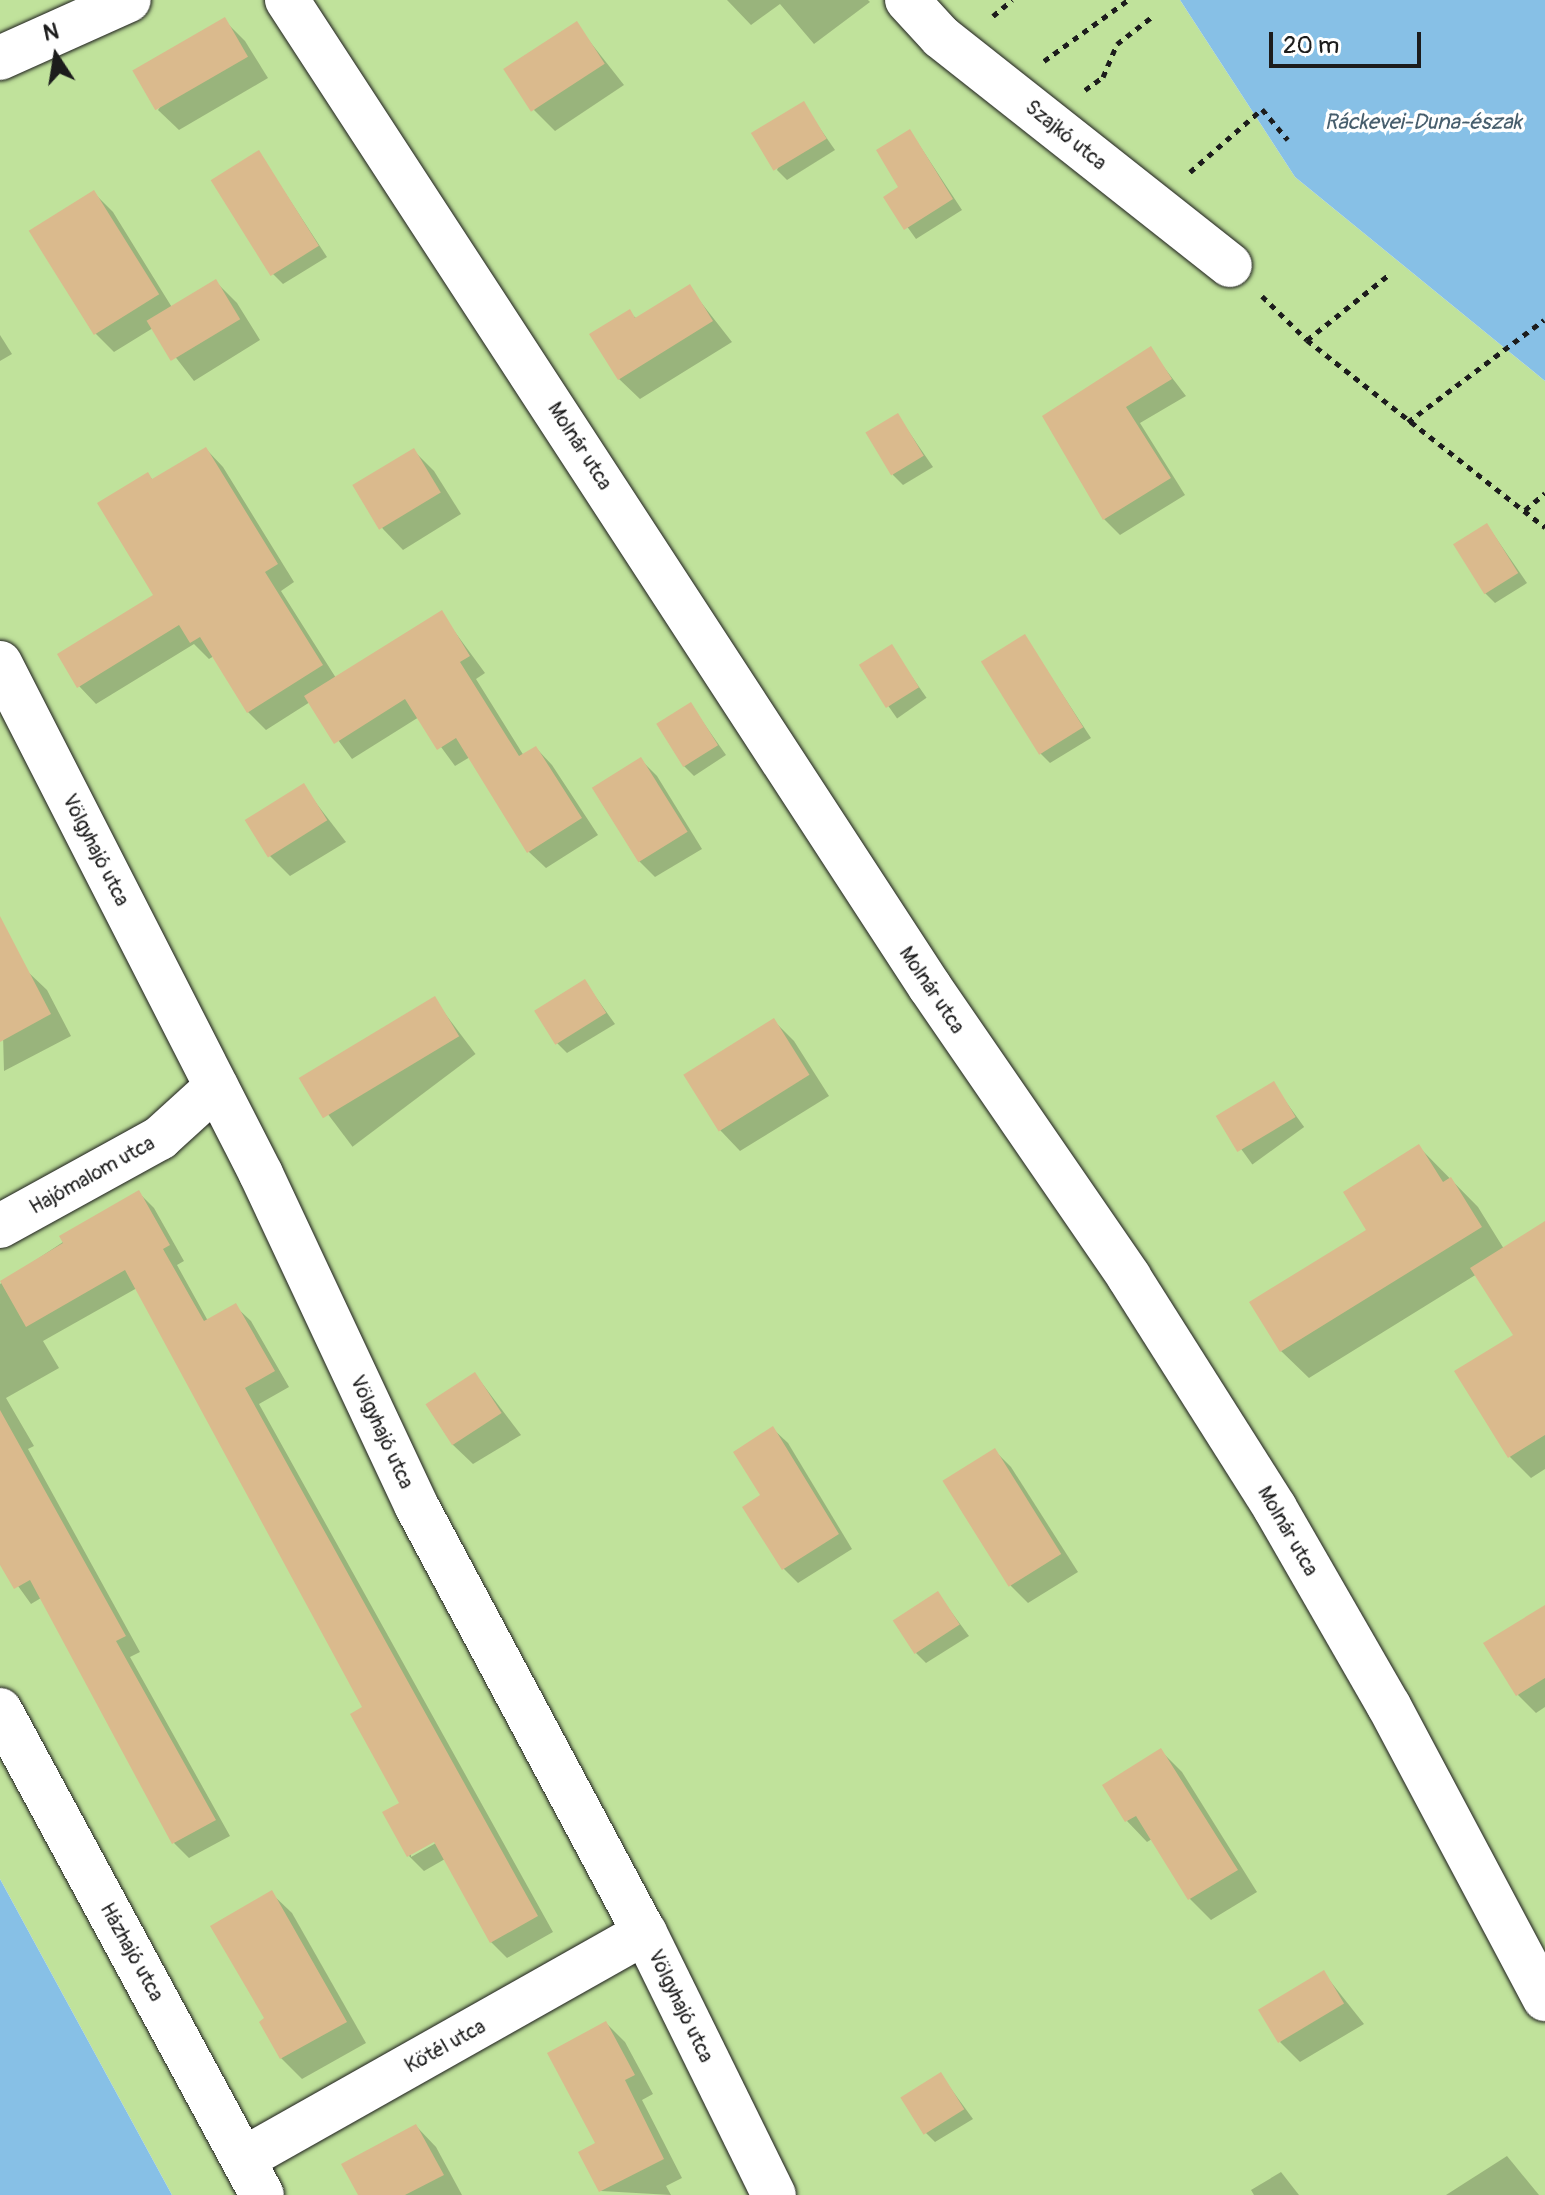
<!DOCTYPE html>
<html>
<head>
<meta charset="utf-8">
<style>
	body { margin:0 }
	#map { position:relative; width:1545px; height:2195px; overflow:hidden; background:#fff; font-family:Pangolin,sans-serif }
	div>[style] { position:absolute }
	.green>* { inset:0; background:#c0e29b }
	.water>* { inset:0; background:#87c0e6 }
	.shadow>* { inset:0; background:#0003; transform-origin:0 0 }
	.building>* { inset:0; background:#daba8d; transform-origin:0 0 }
	.path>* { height:5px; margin-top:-2.5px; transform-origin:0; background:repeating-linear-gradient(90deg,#1c1c1c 0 6px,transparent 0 12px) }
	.roads { filter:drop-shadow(0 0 2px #1c1c1c) drop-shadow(0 0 2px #1c1c1c) }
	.minor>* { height:44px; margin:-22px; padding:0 22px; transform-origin:22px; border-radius:22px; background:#fff }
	span { translate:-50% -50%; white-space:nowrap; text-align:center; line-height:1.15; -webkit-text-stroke:7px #fff; paint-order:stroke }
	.street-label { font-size:20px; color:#1c1c1c }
	.water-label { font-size:22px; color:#475e6d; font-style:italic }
	.north { position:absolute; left:16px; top:16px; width:80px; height:80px; -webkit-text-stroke:6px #fff; paint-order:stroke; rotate:348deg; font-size:22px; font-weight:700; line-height:32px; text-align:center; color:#1c1c1c }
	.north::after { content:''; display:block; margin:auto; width:28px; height:36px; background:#1c1c1c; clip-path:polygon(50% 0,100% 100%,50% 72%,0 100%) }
	.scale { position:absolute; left:1269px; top:32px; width:152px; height:36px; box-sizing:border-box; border:4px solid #1c1c1c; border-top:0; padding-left:10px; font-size:24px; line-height:28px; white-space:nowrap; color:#1c1c1c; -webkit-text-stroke:6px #fff; paint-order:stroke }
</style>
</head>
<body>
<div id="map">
	<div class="green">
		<i style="clip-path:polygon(0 0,1180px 0,1295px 177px,1545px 381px,1545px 2195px,172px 2195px,0 1879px)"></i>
	</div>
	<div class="water">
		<i style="clip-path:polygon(1180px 0,1545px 0,1545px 381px,1295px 177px)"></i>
		<i style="clip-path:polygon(0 1879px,172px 2195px,0 2195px)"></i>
	</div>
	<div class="shadow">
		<i style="clip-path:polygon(727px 0,868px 0,870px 2px,814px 44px,780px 4px,751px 25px)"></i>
		<i style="clip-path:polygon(224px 20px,245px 41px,268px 78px,179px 130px,158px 110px)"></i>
		<i style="clip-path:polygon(576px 24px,624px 85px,555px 131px,534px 110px)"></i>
		<i style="clip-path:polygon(803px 104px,835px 150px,787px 180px,777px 170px)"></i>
		<i style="clip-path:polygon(910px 131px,962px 210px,916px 239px,886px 197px,901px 188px)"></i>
		<i style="clip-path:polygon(259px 153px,327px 257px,283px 284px,273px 274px)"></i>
		<i style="clip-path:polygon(94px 193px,113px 212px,173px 309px,216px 282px,237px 303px,260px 340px,194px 381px,153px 328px,114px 352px,95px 333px)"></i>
		<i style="clip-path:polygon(689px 287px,732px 342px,640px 399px,619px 379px,629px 312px,637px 319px)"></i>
		<i style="clip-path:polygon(0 335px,12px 354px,0 361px)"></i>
		<i style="clip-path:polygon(1150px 349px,1186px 396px,1140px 423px,1185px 495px,1120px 535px,1104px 519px,1045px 417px)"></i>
		<i style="clip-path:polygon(898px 416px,933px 467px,903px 485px,893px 475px)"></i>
		<i style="clip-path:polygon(206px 449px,223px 467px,294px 582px,281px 591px,336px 678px,441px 613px,485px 673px,476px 679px,524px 756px,536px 748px,552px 765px,598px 835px,546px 868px,529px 852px,470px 757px,455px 766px,419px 717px,352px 759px,310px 702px,266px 730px,248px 712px,214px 656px,209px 659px,194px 644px,96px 704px,79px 686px,156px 595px,147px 474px,153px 480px)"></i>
		<i style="clip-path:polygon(413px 450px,434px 471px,461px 514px,403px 550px,383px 529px,356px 486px)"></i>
		<i style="clip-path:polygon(1487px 525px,1527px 583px,1495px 603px,1485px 593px)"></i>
		<i style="clip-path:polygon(1024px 636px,1091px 738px,1050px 763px,1040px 753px)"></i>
		<i style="left:891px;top:647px;width:62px;height:36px;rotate:55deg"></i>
		<i style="clip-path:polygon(691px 705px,726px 755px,694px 776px,684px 766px)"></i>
		<i style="clip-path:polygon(641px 760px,657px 776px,702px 849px,655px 877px,639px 861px)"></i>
		<i style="clip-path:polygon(303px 786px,346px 842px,290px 876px,269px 855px)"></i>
		<i style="clip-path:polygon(0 925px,26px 970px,47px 990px,71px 1036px,4px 1071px)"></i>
		<i style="clip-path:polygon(585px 982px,615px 1024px,567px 1053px,557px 1043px)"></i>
		<i style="left:434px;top:999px;width:69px;height:154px;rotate:53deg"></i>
		<i style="clip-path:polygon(774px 1021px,794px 1041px,829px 1096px,740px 1151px,720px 1130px)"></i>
		<i style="left:1273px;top:1084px;width:53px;height:64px;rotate:54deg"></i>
		<i style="clip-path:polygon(1419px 1147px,1478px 1207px,1504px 1249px,1545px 1223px,1545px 1469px,1531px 1478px,1510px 1457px,1515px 1336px,1477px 1274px,1309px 1378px,1281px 1351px,1369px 1230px)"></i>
		<i style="clip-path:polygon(evenodd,138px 1192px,154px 1208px,184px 1261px,177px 1265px,208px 1321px,235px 1306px,251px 1321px,289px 1387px,259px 1404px,553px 1932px,507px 1958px,491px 1942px,445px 1859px,424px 1871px,409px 1856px,402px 1804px,365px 1708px,137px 1288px,43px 1341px,59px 1368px,6px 1398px,34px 1446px,28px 1449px,140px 1652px,130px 1657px,230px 1836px,189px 1858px,174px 1843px,41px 1598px,31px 1604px,0 1561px,0 1284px,138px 1192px,441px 1836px,443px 1839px,411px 1857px,411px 1853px,441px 1836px)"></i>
		<i style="clip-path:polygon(475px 1374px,521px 1435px,473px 1464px,452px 1444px)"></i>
		<i style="clip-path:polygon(773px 1429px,788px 1443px,852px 1549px,798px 1583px,783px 1568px)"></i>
		<i style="clip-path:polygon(994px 1450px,1011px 1467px,1078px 1572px,1028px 1603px,1011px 1586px,944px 1481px)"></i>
		<i style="clip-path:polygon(938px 1594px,969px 1636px,926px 1663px,916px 1653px)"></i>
		<i style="clip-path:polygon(1545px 1607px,1545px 1707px,1536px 1713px,1518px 1695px)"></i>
		<i style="clip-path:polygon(1161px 1751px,1182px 1772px,1257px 1892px,1211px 1920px,1190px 1899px,1152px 1839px,1147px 1842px,1127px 1821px)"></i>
		<i style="clip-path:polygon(271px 1893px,292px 1913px,366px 2043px,302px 2079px,281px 2058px,267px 2019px)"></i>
		<i style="clip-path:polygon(1323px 1972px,1364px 2024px,1300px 2062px,1280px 2042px)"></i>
		<i style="clip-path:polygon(606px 2023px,625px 2042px,653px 2094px,642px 2100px,682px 2178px,666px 2186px,671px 2195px,601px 2191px,598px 2144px)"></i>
		<i style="clip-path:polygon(941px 2075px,973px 2119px,935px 2142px,925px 2132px)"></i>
		<i style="clip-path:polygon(416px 2126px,436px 2147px,462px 2195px,361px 2195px)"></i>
		<i style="clip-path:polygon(1507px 2156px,1539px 2195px,1446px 2195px)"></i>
		<i style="clip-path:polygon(1281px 2172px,1299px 2195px,1254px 2195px,1251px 2190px)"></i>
	</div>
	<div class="building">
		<i style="left:225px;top:17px;width:46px;height:107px;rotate:60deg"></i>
		<i style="left:577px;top:21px;width:51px;height:88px;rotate:57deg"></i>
		<i style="left:804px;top:101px;width:44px;height:62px;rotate:59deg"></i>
		<i style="clip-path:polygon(910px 129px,953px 199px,904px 230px,883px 197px,898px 187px,876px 150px)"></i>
		<i style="left:259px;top:150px;width:113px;height:57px;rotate:58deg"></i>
		<i style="left:94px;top:190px;width:123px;height:77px;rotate:58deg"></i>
		<i style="left:216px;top:279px;width:47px;height:81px;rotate:59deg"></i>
		<i style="clip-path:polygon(690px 284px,713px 321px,618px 380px,589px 334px,630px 309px,635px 318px)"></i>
		<i style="clip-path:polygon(1151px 346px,1172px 379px,1126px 407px,1171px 478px,1103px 520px,1042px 416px)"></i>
		<i style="left:898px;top:413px;width:50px;height:38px;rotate:59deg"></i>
		<i style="clip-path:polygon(206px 447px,278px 564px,265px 572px,323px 665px,247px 713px,200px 637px,190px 643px,179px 625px,77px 688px,57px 654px,153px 595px,97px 503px,148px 472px,152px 479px)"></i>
		<i style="left:414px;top:448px;width:52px;height:72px;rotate:59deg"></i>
		<i style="left:1487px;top:523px;width:59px;height:40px;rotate:58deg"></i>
		<i style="clip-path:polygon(442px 610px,470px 656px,460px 662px,519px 756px,536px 746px,582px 818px,527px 853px,456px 738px,437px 750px,405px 699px,334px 744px,304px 696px)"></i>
		<i style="left:1025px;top:634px;width:110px;height:52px;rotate:58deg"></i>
		<i style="left:892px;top:644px;width:51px;height:39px;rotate:58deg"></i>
		<i style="left:691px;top:702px;width:51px;height:41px;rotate:58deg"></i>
		<i style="left:641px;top:757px;width:88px;height:58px;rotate:58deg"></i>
		<i style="left:304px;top:783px;width:44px;height:70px;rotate:58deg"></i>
		<i style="clip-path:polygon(0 916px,51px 1014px,0 1042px)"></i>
		<i style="left:585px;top:979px;width:40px;height:60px;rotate:58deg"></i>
		<i style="left:435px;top:996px;width:47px;height:159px;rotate:59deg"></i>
		<i style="left:774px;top:1018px;width:67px;height:107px;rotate:58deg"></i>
		<i style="left:1274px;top:1081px;width:42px;height:68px;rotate:59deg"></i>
		<i style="clip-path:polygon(1419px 1144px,1443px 1182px,1451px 1177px,1482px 1227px,1280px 1352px,1249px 1302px,1366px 1230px,1343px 1192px)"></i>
		<i style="clip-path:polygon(139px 1190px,170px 1245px,163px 1249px,204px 1321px,236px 1303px,275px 1371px,245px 1388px,538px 1916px,490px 1943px,434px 1842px,407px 1857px,382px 1812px,399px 1803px,350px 1714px,362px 1707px,125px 1270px,26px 1327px,0 1281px,63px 1243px,59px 1236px)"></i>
		<i style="clip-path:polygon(1545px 1221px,1545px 1435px,1508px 1458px,1454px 1371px,1513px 1335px,1470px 1268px)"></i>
		<i style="left:475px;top:1372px;width:49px;height:59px;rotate:57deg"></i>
		<i style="clip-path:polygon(0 1410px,126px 1636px,116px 1641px,216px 1820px,172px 1844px,30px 1580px,14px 1589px,0 1565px)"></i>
		<i style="clip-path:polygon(773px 1426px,839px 1534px,782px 1570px,742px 1507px,760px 1495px,733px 1452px)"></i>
		<i style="left:995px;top:1448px;width:125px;height:62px;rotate:58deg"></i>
		<i style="left:938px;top:1591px;width:40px;height:54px;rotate:57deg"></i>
		<i style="clip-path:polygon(1545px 1605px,1545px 1678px,1516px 1696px,1483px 1643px)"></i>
		<i style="clip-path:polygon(1161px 1748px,1238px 1870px,1188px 1900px,1136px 1816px,1125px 1822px,1102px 1785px)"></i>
		<i style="clip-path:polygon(272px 1890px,347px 2022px,280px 2059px,259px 2022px,264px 2018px,210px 1926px)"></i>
		<i style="left:1324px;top:1970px;width:39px;height:77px;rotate:59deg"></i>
		<i style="clip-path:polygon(606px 2021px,635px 2075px,625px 2080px,664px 2159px,599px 2192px,578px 2152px,595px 2143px,547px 2053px)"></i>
		<i style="left:941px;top:2072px;width:44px;height:48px;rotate:58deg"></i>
		<i style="clip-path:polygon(416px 2124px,444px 2175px,405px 2195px,358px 2195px,341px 2164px)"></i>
	</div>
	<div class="path">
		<i style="left:993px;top:16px;width:25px;rotate:-40deg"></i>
		<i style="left:1044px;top:61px;width:104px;rotate:-36deg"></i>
		<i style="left:1085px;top:90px;width:22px;rotate:-36deg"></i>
		<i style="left:1103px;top:77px;width:36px;rotate:-67deg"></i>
		<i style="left:1117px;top:44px;width:46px;rotate:-37.9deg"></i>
		<i style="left:1190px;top:172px;width:96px;rotate:-41.2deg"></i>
		<i style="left:1262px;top:109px;width:40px;rotate:50deg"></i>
		<i style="left:1262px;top:296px;width:63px;rotate:44.4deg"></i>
		<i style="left:1307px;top:340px;width:303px;rotate:38.2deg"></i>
		<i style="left:1307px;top:340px;width:107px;rotate:-38.6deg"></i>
		<i style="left:1408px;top:422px;width:170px;rotate:-36.9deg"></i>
		<i style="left:1525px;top:510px;width:26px;rotate:-40deg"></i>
	</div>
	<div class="roads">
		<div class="minor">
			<i style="left:287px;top:0;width:1178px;rotate:56.92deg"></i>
			<i style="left:930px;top:987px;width:352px;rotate:55.5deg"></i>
			<i style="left:1129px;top:1277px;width:273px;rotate:57.7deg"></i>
			<i style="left:1275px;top:1508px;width:228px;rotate:60.1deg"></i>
			<i style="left:1389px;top:1706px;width:332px;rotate:62deg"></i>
			<i style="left:907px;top:0;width:50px;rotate:47.4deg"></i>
			<i style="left:941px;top:37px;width:368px;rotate:38.3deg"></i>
			<i style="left:0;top:58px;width:141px;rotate:-24.2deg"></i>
			<i style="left:0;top:663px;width:574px;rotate:62.94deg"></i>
			<i style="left:261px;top:1174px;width:365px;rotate:64.9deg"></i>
			<i style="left:416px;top:1505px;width:485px;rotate:61.9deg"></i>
			<i style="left:645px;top:1933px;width:292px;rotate:63.8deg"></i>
			<i style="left:0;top:1226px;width:183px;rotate:-28.8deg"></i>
			<i style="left:160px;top:1138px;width:76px;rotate:-42.3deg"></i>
			<i style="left:0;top:1710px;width:551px;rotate:61.62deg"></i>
			<i style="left:245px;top:2158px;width:459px;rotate:-29.4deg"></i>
		</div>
	</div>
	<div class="street-label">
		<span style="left:1066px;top:135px;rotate:39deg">Szajkó utca</span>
		<span style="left:580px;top:446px;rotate:57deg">Molnár utca</span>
		<span style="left:96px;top:850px;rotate:63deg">Völgyhajó utca</span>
		<span style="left:932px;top:990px;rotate:56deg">Molnár utca</span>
		<span style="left:92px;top:1175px;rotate:-29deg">Hajómalom utca</span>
		<span style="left:382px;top:1432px;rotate:65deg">Völgyhajó utca</span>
		<span style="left:1288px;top:1531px;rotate:60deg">Molnár utca</span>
		<span style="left:132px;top:1952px;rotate:61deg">Házhajó utca</span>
		<span style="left:681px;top:2006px;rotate:64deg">Völgyhajó utca</span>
		<span style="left:445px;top:2046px;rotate:-29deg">Kötél utca</span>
	</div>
	<div class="water-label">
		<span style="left:1423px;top:123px">Ráckevei-Duna-észak</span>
	</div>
	<div class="north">N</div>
	<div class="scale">20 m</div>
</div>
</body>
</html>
